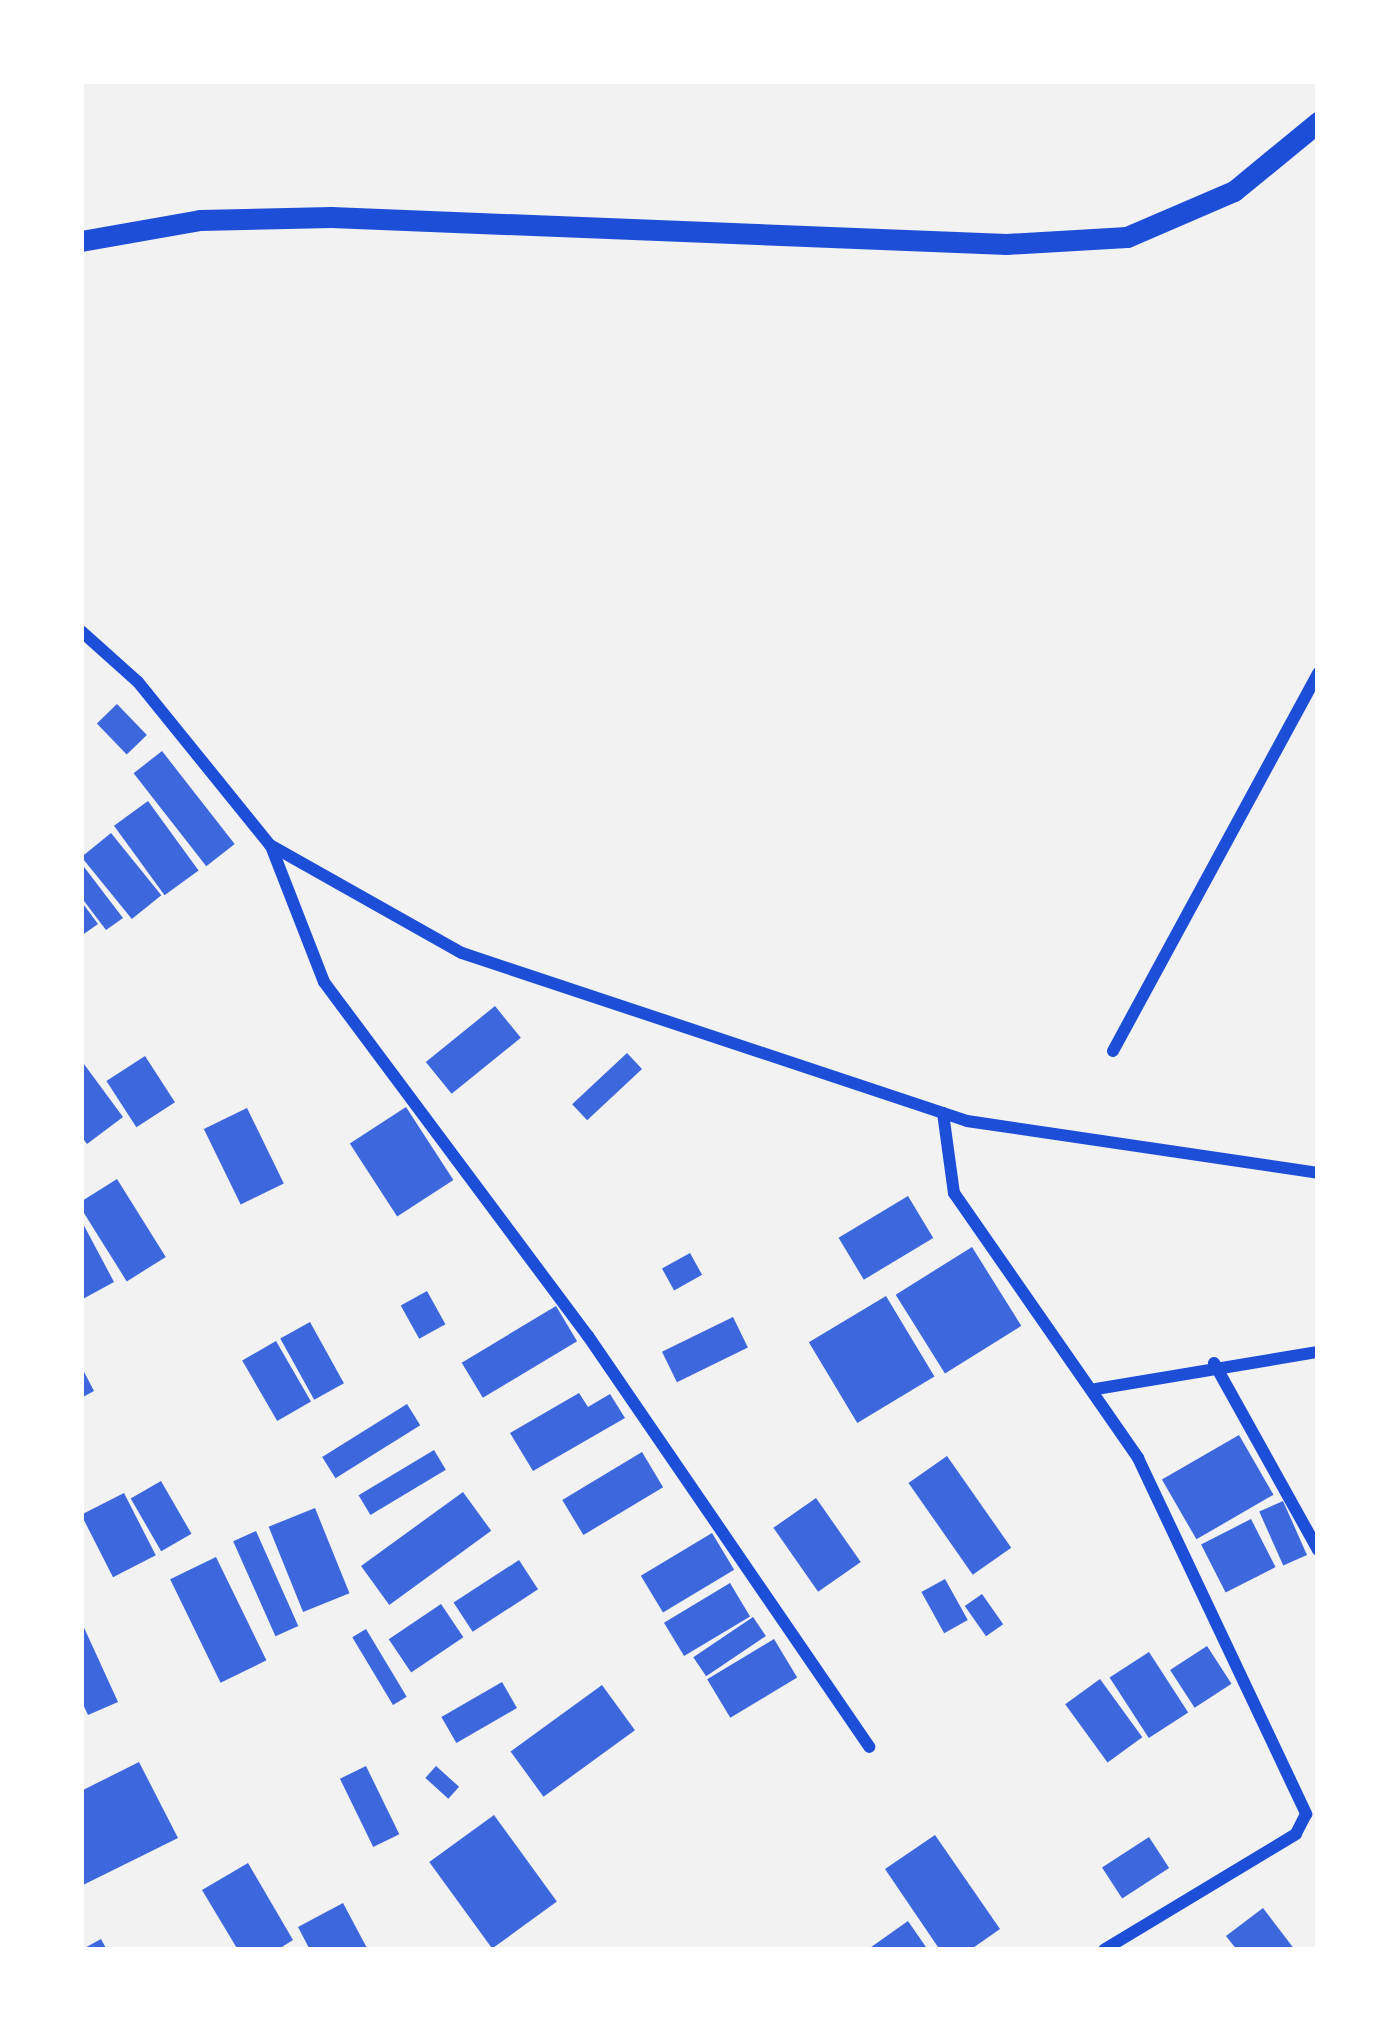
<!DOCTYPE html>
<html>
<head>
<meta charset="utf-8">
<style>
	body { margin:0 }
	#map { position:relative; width:1399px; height:2031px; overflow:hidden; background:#f2f2f2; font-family:"Open Sans",sans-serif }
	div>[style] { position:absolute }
	.building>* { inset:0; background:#3d67dc; transform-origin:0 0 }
	.minor>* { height:12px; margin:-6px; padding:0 6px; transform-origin:6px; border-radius:6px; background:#1d4ed8 }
	.tertiary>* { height:21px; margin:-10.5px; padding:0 10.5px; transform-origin:10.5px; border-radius:10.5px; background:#1d4ed8 }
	span { translate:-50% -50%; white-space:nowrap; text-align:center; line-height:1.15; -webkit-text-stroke:12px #fff; paint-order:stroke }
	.frame { position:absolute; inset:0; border:84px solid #fff; pointer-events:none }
</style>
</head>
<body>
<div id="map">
	<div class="building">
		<i style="left:117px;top:704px;width:43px;height:28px;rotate:46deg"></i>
		<i style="left:162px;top:751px;width:118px;height:36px;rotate:52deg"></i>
		<i style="left:148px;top:801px;width:86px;height:42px;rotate:54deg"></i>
		<i style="left:111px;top:833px;width:80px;height:38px;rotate:51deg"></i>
		<i style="clip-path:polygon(81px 863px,123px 918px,106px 930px,81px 897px)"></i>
		<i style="clip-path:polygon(81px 901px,98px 924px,81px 936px)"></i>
		<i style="left:495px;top:1006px;width:41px;height:89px;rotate:51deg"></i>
		<i style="left:627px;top:1053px;width:22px;height:75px;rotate:47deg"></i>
		<i style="left:145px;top:1056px;width:55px;height:46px;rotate:57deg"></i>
		<i style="clip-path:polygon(81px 1060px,123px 1117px,87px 1144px,81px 1136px)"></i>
		<i style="left:406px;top:1107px;width:87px;height:67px;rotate:57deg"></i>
		<i style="left:247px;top:1108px;width:84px;height:48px;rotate:64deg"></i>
		<i style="left:117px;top:1179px;width:92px;height:46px;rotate:58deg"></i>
		<i style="left:908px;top:1196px;width:49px;height:81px;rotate:59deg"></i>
		<i style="clip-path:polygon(81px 1220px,114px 1282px,81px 1300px)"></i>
		<i style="left:972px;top:1247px;width:93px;height:90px;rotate:58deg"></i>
		<i style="left:690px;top:1253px;width:25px;height:32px;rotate:61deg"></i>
		<i style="left:427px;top:1291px;width:38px;height:30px;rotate:61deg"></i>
		<i style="left:886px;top:1296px;width:94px;height:90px;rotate:59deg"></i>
		<i style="left:556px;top:1306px;width:41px;height:110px;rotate:59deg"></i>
		<i style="left:733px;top:1317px;width:34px;height:79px;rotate:64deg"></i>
		<i style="left:310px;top:1322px;width:70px;height:34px;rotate:61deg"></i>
		<i style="left:276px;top:1341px;width:70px;height:39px;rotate:60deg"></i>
		<i style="clip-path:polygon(81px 1366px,94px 1391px,81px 1398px)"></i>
		<i style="clip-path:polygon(579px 1393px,588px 1407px,610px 1394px,625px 1418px,533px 1471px,510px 1433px)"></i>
		<i style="left:407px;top:1404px;width:25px;height:100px;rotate:58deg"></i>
		<i style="left:1239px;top:1435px;width:69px;height:89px;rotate:60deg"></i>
		<i style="left:434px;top:1450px;width:23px;height:88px;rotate:59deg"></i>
		<i style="left:642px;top:1452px;width:41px;height:93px;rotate:59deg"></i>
		<i style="left:947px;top:1456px;width:112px;height:47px;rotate:55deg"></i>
		<i style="left:161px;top:1481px;width:61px;height:35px;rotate:60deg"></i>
		<i style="left:463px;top:1492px;width:48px;height:126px;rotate:54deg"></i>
		<i style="left:124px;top:1493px;width:70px;height:48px;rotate:63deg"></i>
		<i style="left:816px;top:1498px;width:78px;height:52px;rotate:55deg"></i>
		<i style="left:1283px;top:1501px;width:59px;height:26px;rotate:66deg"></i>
		<i style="left:315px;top:1508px;width:92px;height:50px;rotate:68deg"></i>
		<i style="left:1251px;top:1519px;width:54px;height:56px;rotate:63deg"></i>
		<i style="left:256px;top:1531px;width:104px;height:25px;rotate:66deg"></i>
		<i style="left:712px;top:1533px;width:43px;height:83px;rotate:59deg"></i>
		<i style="left:216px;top:1557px;width:115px;height:51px;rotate:64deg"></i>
		<i style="left:519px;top:1560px;width:35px;height:78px;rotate:57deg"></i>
		<i style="left:945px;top:1579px;width:47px;height:27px;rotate:61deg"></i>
		<i style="left:730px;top:1583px;width:39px;height:77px;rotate:59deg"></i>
		<i style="left:982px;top:1594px;width:37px;height:21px;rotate:55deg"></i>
		<i style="left:441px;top:1604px;width:40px;height:63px;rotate:56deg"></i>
		<i style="left:753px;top:1617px;width:23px;height:72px;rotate:56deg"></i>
		<i style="clip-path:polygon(81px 1621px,118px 1702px,88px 1715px,81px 1700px)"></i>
		<i style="left:366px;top:1629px;width:79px;height:16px;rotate:59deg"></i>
		<i style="left:774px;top:1639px;width:45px;height:78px;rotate:59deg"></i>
		<i style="left:1207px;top:1646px;width:45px;height:44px;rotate:57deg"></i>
		<i style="left:1149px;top:1652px;width:72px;height:47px;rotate:57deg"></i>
		<i style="left:1100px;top:1679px;width:72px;height:43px;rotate:54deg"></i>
		<i style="left:502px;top:1682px;width:30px;height:70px;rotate:60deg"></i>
		<i style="left:602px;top:1685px;width:56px;height:113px;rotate:54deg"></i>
		<i style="clip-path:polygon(139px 1762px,178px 1838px,81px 1886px,81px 1791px)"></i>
		<i style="left:366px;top:1766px;width:76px;height:29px;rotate:64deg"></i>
		<i style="left:436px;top:1766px;width:31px;height:16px;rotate:42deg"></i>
		<i style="left:494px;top:1815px;width:107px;height:80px;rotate:54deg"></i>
		<i style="clip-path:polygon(935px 1835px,1000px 1929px,970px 1950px,940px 1950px,885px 1869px)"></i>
		<i style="left:1149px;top:1837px;width:37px;height:56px;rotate:57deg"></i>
		<i style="clip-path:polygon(248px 1863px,293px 1940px,277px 1950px,238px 1950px,202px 1890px)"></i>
		<i style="clip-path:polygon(343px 1903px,368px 1950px,310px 1950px,298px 1927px)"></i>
		<i style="clip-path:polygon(1263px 1908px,1295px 1950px,1237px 1950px,1226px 1936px)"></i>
		<i style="clip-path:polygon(908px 1921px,928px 1950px,867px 1950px)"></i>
		<i style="clip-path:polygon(101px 1939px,107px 1950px,81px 1950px)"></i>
	</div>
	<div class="minor">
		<i style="left:81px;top:631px;width:76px;rotate:41.8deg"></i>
		<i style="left:138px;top:682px;width:210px;rotate:51deg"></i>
		<i style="left:270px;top:845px;width:220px;rotate:29.4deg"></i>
		<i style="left:462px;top:953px;width:532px;rotate:18.4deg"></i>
		<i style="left:967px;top:1121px;width:355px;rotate:8.4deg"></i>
		<i style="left:271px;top:846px;width:146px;rotate:68.7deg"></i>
		<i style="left:324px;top:982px;width:442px;rotate:53.3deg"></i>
		<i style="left:588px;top:1336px;width:498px;rotate:55.6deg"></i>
		<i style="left:1113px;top:1051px;width:430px;rotate:-61.5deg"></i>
		<i style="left:943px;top:1113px;width:81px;rotate:82.2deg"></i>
		<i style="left:954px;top:1193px;width:323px;rotate:55.2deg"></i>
		<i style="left:1138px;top:1458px;width:394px;rotate:64.7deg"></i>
		<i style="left:1306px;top:1814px;width:22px;rotate:117deg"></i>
		<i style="left:1296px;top:1834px;width:224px;rotate:148.9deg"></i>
		<i style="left:1214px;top:1363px;width:214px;rotate:60.9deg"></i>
		<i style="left:1096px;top:1389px;width:225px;rotate:-9.5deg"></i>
	</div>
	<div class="tertiary">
		<i style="left:81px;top:241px;width:121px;rotate:-10deg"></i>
		<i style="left:200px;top:220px;width:131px;rotate:-1.3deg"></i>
		<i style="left:331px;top:217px;width:676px;rotate:2.29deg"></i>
		<i style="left:1006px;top:244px;width:121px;rotate:-3.3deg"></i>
		<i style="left:1127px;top:237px;width:116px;rotate:-23.3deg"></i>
		<i style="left:1234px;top:191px;width:109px;rotate:-39.4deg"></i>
	</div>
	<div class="frame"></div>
</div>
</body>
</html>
